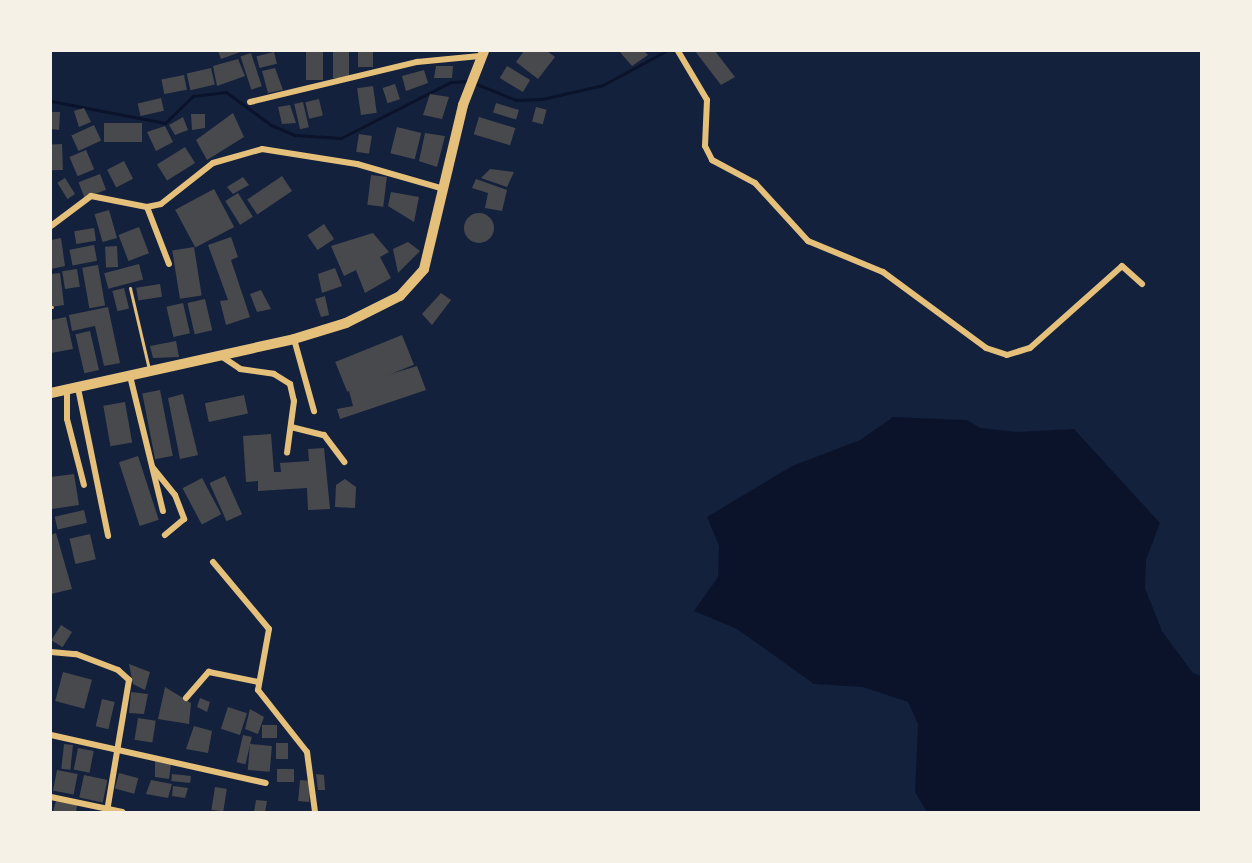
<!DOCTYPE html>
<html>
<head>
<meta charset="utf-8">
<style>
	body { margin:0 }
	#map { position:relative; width:1252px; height:863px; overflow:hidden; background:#14213d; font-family:"Roboto Serif",serif }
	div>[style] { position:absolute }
	.water>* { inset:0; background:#0b132b }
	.stream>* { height:3px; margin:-1.5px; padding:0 1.5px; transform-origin:1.5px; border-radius:1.5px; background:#0b132b }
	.building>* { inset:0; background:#48494c; transform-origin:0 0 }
	.round { border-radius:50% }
	.service>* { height:3px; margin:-1.5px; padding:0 1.5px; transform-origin:1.5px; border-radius:1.5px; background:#e5c07b }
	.minor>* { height:6px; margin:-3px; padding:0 3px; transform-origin:3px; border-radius:3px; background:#e5c07b }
	.trunk>* { height:10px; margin:-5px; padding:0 5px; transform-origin:5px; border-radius:5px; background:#e5c07b }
	span { translate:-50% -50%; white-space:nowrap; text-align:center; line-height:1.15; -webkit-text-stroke:4.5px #f6f1e7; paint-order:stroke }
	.frame { position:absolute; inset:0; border:52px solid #f6f1e7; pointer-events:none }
</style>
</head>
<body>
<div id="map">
	<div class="water">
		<i style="clip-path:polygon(893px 417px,967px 420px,980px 428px,1018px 432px,1074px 429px,1160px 523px,1146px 560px,1145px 588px,1162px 631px,1193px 673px,1201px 676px,1201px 812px,927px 812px,915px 792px,918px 724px,908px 702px,863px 687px,814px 684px,737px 629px,694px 611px,718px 577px,719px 546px,707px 517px,792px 466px,860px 440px)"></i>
	</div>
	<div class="stream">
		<i style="left:51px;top:101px;width:116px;rotate:10.9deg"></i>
		<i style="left:165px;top:123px;width:39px;rotate:-44deg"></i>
		<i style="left:193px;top:96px;width:33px;rotate:-7deg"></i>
		<i style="left:226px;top:92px;width:56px;rotate:36.3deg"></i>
		<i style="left:271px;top:125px;width:26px;rotate:23deg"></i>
		<i style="left:295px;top:135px;width:46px;rotate:3.7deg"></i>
		<i style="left:341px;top:138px;width:123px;rotate:-27deg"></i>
		<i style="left:451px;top:82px;width:18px;rotate:-3deg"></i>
		<i style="left:469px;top:81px;width:51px;rotate:22deg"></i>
		<i style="left:516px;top:100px;width:26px;rotate:-2deg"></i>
		<i style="left:542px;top:99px;width:63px;rotate:-12.9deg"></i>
		<i style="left:603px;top:85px;width:72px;rotate:-28.4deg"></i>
	</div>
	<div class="building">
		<i style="clip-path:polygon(218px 51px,243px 51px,221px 59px)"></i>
		<i style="left:306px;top:51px;width:17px;height:29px"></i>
		<i style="left:333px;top:51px;width:16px;height:27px"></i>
		<i style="left:358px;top:51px;width:15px;height:16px"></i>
		<i style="clip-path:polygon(524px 51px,547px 51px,555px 57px,538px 79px,516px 62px)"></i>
		<i style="clip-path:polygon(619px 51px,644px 51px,648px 55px,632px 66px)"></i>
		<i style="clip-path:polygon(695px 51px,715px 51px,735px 77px,721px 85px)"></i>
		<i style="left:274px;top:52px;width:12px;height:18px;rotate:76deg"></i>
		<i style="left:251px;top:53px;width:35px;height:11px;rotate:72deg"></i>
		<i style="clip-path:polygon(238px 59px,245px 76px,217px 86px,213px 66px)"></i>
		<i style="clip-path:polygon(436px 66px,453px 66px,452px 78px,434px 78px)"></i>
		<i style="left:507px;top:66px;width:27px;height:14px;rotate:31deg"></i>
		<i style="left:211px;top:68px;width:17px;height:25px;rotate:77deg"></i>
		<i style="clip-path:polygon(275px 68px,283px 90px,268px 93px,262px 71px)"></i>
		<i style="clip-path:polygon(424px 70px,428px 83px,406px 91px,402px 76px)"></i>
		<i style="left:184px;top:75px;width:15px;height:23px;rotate:79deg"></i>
		<i style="left:395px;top:84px;width:16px;height:13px;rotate:72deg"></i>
		<i style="left:373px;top:86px;width:27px;height:16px;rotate:82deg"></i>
		<i style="clip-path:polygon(430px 94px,449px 97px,442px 119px,423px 115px)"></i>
		<i style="left:161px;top:98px;width:13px;height:24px;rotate:77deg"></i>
		<i style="left:319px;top:99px;width:17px;height:14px;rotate:77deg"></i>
		<i style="left:303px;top:102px;width:26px;height:9px;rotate:77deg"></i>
		<i style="left:496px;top:103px;width:24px;height:10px;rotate:17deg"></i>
		<i style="clip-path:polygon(290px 105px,296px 123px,282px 124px,278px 107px)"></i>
		<i style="left:536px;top:107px;width:11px;height:15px;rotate:15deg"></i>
		<i style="clip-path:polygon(84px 108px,91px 122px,79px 127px,74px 111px)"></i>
		<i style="clip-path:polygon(51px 112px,60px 112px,59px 130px,51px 129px)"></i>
		<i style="clip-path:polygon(233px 113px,244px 137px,207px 160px,196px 140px)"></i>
		<i style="clip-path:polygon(191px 114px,205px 114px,205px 128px,192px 130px)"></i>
		<i style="clip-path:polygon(183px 117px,188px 130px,175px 135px,169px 125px)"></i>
		<i style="left:479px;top:117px;width:38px;height:18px;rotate:17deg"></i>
		<i style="left:104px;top:123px;width:38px;height:19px"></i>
		<i style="left:94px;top:125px;width:17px;height:25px;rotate:65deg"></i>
		<i style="clip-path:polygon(165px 126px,173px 142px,156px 151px,147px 132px)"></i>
		<i style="left:397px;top:127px;width:25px;height:27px;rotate:14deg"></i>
		<i style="clip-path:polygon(425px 133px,445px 136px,437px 167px,419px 161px)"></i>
		<i style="left:359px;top:134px;width:13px;height:18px;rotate:9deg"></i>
		<i style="left:62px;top:144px;width:26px;height:11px;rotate:88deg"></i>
		<i style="left:185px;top:147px;width:19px;height:33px;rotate:58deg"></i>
		<i style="left:86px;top:150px;width:21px;height:18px;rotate:67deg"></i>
		<i style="left:124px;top:161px;width:20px;height:19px;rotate:63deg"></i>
		<i style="clip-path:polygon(490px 169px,514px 172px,507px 187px,481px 178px)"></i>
		<i style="left:100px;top:174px;width:17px;height:23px;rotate:69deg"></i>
		<i style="left:371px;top:175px;width:16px;height:30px;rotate:7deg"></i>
		<i style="left:282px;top:176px;width:18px;height:42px;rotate:56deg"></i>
		<i style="clip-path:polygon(243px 177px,249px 185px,233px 194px,227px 187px)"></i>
		<i style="left:65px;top:178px;width:19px;height:9px;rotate:58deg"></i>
		<i style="clip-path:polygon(476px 179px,507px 190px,502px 211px,485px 208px,488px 193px,472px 188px)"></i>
		<i style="left:214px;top:189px;width:43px;height:44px;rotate:62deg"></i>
		<i style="clip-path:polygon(391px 192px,419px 197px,414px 222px,388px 206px)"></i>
		<i style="left:238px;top:193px;width:28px;height:15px;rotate:58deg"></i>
		<i style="left:109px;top:210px;width:29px;height:15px;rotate:74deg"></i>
		<i class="round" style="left:464px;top:213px;width:30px;height:30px"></i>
		<i style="left:324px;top:224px;width:18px;height:20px;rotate:56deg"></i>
		<i style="left:139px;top:227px;width:28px;height:22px;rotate:69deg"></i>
		<i style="left:94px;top:228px;width:13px;height:20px;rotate:81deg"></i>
		<i style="clip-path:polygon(373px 233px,389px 252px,380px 257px,391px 278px,365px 293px,356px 270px,344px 276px,331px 246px)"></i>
		<i style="clip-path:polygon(231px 237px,238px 257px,231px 260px,250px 317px,226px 325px,220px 301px,228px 300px,208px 245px)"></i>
		<i style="clip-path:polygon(61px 238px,65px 266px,51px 269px,51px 240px)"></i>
		<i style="clip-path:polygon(408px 242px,420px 251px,398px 273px,393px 249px)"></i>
		<i style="left:94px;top:245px;width:16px;height:25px;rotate:79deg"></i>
		<i style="left:117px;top:246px;width:21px;height:12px;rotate:87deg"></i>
		<i style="left:194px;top:247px;width:49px;height:22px;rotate:81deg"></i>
		<i style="left:139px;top:264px;width:16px;height:36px;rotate:75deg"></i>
		<i style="left:98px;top:265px;width:41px;height:16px;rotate:80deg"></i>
		<i style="clip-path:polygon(335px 268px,342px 286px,322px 293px,318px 274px)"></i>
		<i style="left:77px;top:269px;width:18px;height:15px;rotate:81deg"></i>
		<i style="clip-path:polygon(60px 273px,64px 305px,51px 307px,51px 274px)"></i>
		<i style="left:160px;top:284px;width:13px;height:24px;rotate:81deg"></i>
		<i style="left:124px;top:288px;width:21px;height:12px;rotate:76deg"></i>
		<i style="clip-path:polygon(261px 290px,271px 309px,257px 312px,250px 294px)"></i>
		<i style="clip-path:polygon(441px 293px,451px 300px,432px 325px,422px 314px)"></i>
		<i style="clip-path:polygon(325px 296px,329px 315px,321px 317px,315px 299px)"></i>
		<i style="left:205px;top:299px;width:32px;height:18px;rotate:77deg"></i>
		<i style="left:183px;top:303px;width:31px;height:17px;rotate:77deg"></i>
		<i style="clip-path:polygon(108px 307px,120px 363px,104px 366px,95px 326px,72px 331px,69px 315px)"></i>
		<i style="clip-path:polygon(66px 317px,73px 349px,51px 353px,51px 320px)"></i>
		<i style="left:90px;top:331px;width:40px;height:15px;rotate:77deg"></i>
		<i style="left:402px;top:335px;width:32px;height:72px;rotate:68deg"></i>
		<i style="clip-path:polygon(176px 341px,179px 357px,153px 358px,150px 346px)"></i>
		<i style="clip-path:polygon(417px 366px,426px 390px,340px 419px,337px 409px,353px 406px,348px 387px)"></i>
		<i style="left:160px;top:390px;width:67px;height:18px;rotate:79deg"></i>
		<i style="clip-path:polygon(183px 394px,198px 455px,180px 459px,168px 398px)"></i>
		<i style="left:244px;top:395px;width:19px;height:40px;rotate:78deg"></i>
		<i style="left:125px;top:402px;width:41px;height:22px;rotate:80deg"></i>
		<i style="clip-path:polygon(271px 434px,274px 472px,281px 472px,280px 463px,309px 461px,308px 449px,324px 448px,330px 509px,308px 510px,307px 488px,258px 491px,258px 481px,246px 482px,243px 436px)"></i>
		<i style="left:138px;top:456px;width:67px;height:20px;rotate:72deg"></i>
		<i style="clip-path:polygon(74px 474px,79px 505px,52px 509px,51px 477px)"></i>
		<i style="left:225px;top:476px;width:42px;height:17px;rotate:66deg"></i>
		<i style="left:202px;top:478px;width:41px;height:22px;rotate:62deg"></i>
		<i style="clip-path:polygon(345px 479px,356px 487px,355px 508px,335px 507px,336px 485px)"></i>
		<i style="left:84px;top:510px;width:13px;height:30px;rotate:77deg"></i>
		<i style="clip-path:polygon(56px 533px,72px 589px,51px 594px,51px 535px)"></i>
		<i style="left:90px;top:534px;width:26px;height:21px;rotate:77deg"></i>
		<i style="left:61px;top:625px;width:13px;height:18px;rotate:32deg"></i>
		<i style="clip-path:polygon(129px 664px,150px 672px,145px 690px,133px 684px)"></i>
		<i style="left:63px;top:672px;width:30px;height:30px;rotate:15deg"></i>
		<i style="clip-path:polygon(165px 687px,191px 703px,189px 724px,158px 719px)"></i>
		<i style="clip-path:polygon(131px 692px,148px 694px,144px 714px,129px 713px)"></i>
		<i style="clip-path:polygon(200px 698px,210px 702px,207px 712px,197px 707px)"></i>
		<i style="left:102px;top:699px;width:13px;height:28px;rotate:13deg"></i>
		<i style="left:228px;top:707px;width:20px;height:23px;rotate:18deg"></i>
		<i style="clip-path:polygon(250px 709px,264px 717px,258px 734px,245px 729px)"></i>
		<i style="left:138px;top:718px;width:18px;height:22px;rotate:9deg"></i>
		<i style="left:262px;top:725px;width:15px;height:13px"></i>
		<i style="clip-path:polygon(194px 726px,212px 731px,208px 753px,186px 749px)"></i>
		<i style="left:243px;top:735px;width:9px;height:28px;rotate:13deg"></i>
		<i style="left:276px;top:743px;width:12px;height:16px"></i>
		<i style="left:64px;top:744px;width:9px;height:25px;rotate:6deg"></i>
		<i style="left:250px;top:744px;width:22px;height:26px;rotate:5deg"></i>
		<i style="left:78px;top:748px;width:16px;height:22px;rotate:11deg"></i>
		<i style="clip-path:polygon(155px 761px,171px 764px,169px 779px,155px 777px)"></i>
		<i style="left:277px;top:769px;width:17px;height:13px"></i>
		<i style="left:57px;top:770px;width:21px;height:21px;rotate:11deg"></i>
		<i style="left:119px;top:773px;width:20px;height:16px;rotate:15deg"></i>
		<i style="left:172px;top:774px;width:19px;height:7px;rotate:6deg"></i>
		<i style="clip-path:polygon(316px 774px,324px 775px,325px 790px,318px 790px)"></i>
		<i style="left:84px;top:775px;width:24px;height:23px;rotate:12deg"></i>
		<i style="clip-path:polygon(151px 780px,172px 784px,168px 798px,146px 794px)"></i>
		<i style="left:300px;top:780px;width:11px;height:21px;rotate:5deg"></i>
		<i style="clip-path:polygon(173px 786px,188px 788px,185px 798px,172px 796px)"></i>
		<i style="left:215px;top:787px;width:12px;height:23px;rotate:9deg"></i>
		<i style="clip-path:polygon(256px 800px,267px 801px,265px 812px,254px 812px)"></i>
		<i style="clip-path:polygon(56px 801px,77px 805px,76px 812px,53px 812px)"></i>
	</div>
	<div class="service">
		<i style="left:130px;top:288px;width:83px;rotate:76.8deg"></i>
		<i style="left:51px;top:307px;width:1px"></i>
	</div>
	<div class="minor">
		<i style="left:678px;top:51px;width:57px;rotate:59.4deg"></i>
		<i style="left:707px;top:100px;width:46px;rotate:92.5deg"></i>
		<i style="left:705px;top:146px;width:16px;rotate:63deg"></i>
		<i style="left:712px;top:160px;width:49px;rotate:28.1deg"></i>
		<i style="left:755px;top:183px;width:79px;rotate:47.6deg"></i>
		<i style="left:808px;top:241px;width:81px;rotate:22.5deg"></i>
		<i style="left:883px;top:272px;width:128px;rotate:36.4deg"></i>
		<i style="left:986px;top:348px;width:22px;rotate:18deg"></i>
		<i style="left:1007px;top:355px;width:24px;rotate:-17deg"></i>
		<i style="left:1030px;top:348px;width:123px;rotate:-41.7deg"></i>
		<i style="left:1122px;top:266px;width:27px;rotate:42deg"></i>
		<i style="left:250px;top:102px;width:172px;rotate:-13.5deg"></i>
		<i style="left:417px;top:62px;width:63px;rotate:-5.4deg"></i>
		<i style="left:147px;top:207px;width:61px;rotate:68.9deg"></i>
		<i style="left:51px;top:226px;width:50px;rotate:-36.9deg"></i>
		<i style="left:91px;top:196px;width:57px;rotate:11.1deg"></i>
		<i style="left:147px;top:207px;width:14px;rotate:-12deg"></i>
		<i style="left:161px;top:204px;width:66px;rotate:-38.3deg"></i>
		<i style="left:213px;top:163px;width:51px;rotate:-15.9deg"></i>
		<i style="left:262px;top:149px;width:96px;rotate:9deg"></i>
		<i style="left:357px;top:164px;width:91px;rotate:16deg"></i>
		<i style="left:294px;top:339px;width:75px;rotate:74.5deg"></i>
		<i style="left:221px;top:356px;width:23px;rotate:34deg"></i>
		<i style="left:240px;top:369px;width:34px;rotate:8deg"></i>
		<i style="left:274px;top:374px;width:19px;rotate:32deg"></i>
		<i style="left:290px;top:384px;width:17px;rotate:77deg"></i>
		<i style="left:294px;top:401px;width:52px;rotate:97.7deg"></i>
		<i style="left:130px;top:376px;width:139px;rotate:76.3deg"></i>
		<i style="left:78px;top:388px;width:151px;rotate:78.5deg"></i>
		<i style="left:67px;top:390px;width:29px;rotate:90deg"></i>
		<i style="left:67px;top:419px;width:68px;rotate:75.6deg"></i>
		<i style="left:291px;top:427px;width:34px;rotate:14deg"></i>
		<i style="left:324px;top:435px;width:34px;rotate:53deg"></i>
		<i style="left:153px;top:468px;width:35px;rotate:51deg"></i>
		<i style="left:175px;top:495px;width:26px;rotate:69deg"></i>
		<i style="left:184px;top:519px;width:25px;rotate:140deg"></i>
		<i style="left:213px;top:562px;width:87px;rotate:50.1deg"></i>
		<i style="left:269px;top:629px;width:62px;rotate:100.2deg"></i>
		<i style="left:258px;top:690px;width:79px;rotate:51.7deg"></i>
		<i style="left:307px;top:752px;width:61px;rotate:82.4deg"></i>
		<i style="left:51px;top:652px;width:25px;rotate:5deg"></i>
		<i style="left:76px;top:654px;width:45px;rotate:20.9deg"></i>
		<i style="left:118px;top:670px;width:15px;rotate:42deg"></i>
		<i style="left:129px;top:680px;width:134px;rotate:99.5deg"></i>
		<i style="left:186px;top:698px;width:35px;rotate:-49deg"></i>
		<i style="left:209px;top:672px;width:50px;rotate:11.5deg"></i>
		<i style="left:51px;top:735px;width:220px;rotate:12.6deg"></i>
		<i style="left:51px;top:797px;width:73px;rotate:11.9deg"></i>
	</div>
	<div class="trunk">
		<i style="left:51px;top:393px;width:249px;rotate:-12.5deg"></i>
		<i style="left:294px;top:339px;width:54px;rotate:-17.1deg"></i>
		<i style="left:346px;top:323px;width:60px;rotate:-26.6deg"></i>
		<i style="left:400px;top:296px;width:36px;rotate:-48deg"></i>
		<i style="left:424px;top:269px;width:169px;rotate:-76.6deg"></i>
		<i style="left:463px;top:105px;width:58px;rotate:-68.7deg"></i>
	</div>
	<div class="frame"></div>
</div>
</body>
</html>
